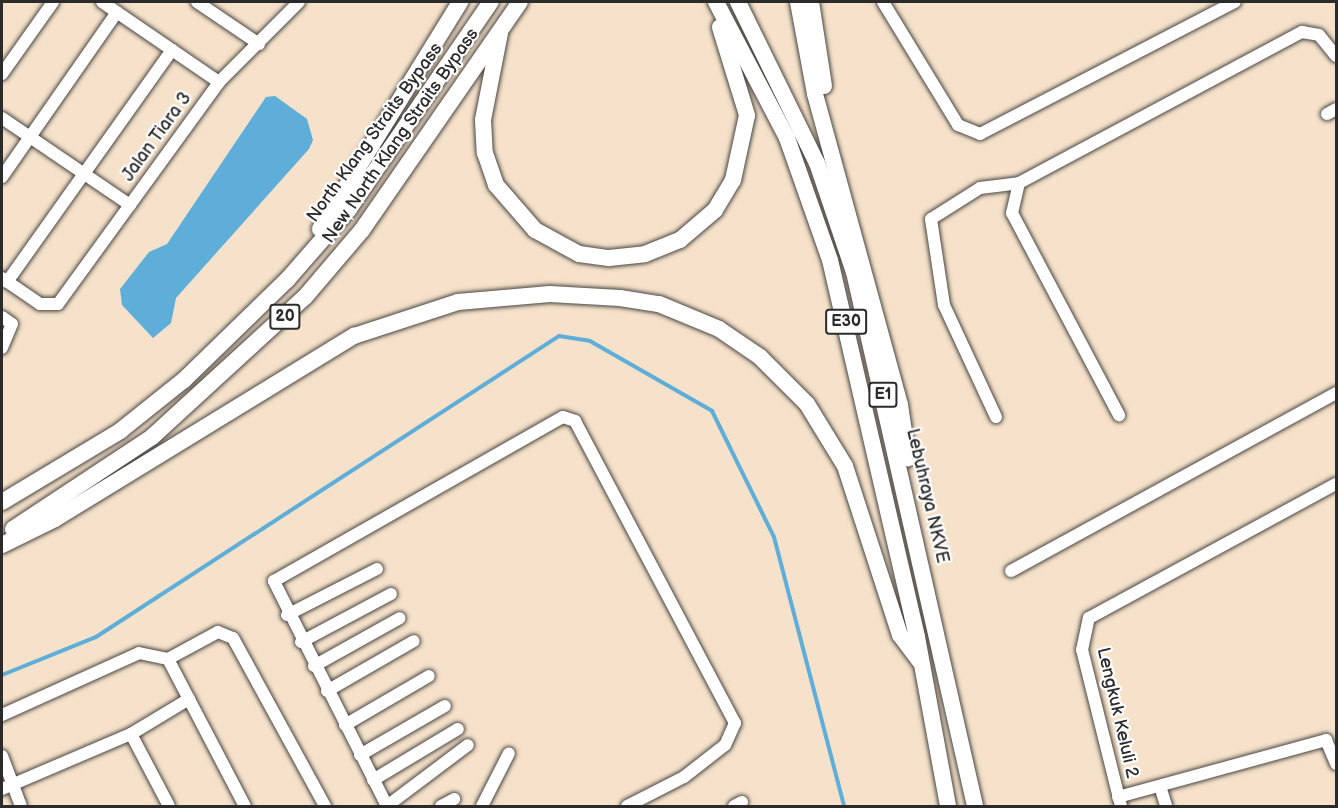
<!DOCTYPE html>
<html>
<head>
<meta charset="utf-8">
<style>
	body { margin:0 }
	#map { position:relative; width:1338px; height:808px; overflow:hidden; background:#f6e2ca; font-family:"Balsamiq Sans",sans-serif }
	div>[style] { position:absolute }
	.water>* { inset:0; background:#5eaed9 }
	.stream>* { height:4px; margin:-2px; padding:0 2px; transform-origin:2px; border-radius:2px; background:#5eaed9 }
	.roads { filter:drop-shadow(0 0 2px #494643) drop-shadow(0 0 2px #494643) }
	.minor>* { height:12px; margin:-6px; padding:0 6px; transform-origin:6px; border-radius:6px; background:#fff }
	.highway>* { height:16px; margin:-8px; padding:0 8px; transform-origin:8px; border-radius:8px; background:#fff }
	span { translate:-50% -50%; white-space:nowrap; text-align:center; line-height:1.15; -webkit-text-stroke:4.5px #fff; paint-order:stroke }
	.shield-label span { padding:2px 4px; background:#fff; border:2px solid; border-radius:4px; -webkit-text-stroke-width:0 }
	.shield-label { font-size:16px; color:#2b2b2b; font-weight:700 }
	.street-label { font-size:18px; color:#2b2b2b }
	.frame { position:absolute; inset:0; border:3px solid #2b2b2b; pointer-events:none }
</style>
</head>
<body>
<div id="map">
	<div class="water">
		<i style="clip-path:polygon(275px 96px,307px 119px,313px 140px,309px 149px,176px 298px,171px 323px,153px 338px,122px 305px,120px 289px,149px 252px,167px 244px,266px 97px)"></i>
	</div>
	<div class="stream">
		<i style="left:2px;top:675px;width:101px;rotate:-22deg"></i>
		<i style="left:96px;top:637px;width:552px;rotate:-33.03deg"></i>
		<i style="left:559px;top:336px;width:31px;rotate:9deg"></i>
		<i style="left:590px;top:341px;width:141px;rotate:29.8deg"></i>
		<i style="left:712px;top:411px;width:140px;rotate:63.8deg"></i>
		<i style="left:774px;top:537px;width:278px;rotate:75.4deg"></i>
	</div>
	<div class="roads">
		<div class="minor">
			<i style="left:102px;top:2px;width:142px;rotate:34.4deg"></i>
			<i style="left:197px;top:2px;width:75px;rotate:34.1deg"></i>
			<i style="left:883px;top:2px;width:144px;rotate:58.6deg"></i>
			<i style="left:958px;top:125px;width:24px;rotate:22deg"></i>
			<i style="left:980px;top:134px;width:287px;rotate:-27.4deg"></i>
			<i style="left:2px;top:74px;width:88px;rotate:-54.7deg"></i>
			<i style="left:1327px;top:114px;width:10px;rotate:-29deg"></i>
			<i style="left:2px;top:118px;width:155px;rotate:34.2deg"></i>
			<i style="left:2px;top:177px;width:201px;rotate:-55.1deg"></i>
			<i style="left:1019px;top:183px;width:31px;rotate:103deg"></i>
			<i style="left:1012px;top:213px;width:229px;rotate:62.1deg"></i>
			<i style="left:2px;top:278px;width:46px;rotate:34.4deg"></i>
			<i style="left:40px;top:304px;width:18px"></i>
			<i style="left:58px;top:304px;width:274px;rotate:-54deg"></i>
			<i style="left:219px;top:82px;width:113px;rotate:-45deg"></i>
			<i style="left:7px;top:282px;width:285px;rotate:-54.6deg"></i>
			<i style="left:2px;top:317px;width:12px;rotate:35deg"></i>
			<i style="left:12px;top:324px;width:26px;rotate:113deg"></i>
			<i style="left:996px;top:417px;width:123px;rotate:-114.9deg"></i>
			<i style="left:944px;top:305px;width:87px;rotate:-98.6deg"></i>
			<i style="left:931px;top:219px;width:58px;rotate:-32.3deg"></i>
			<i style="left:980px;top:188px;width:39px;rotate:-7deg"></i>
			<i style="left:1019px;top:183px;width:321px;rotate:-28.1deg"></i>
			<i style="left:1302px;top:32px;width:17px;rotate:10deg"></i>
			<i style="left:1319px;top:35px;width:27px;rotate:51deg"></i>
			<i style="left:1011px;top:571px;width:371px;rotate:-28.7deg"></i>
			<i style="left:287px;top:615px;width:101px;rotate:-27.1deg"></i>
			<i style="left:301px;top:642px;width:102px;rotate:-28.1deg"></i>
			<i style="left:168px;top:659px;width:57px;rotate:-28.4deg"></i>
			<i style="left:218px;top:632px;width:16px;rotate:22deg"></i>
			<i style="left:233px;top:638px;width:192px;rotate:61.3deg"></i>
			<i style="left:168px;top:659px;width:166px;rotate:62.4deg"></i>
			<i style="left:314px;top:666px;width:98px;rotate:-29.2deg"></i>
			<i style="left:327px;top:691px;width:100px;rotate:-29.9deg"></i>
			<i style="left:2px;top:715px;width:150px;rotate:-24.3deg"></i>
			<i style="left:139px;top:653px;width:30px;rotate:12deg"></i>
			<i style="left:345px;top:725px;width:97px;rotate:-30.3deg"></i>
			<i style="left:131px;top:734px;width:81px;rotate:62.2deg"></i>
			<i style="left:360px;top:755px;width:98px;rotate:-30deg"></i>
			<i style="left:2px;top:756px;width:53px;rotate:69.2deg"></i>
			<i style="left:373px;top:780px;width:99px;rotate:-31deg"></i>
			<i style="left:1160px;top:786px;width:21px;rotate:73deg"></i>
			<i style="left:2px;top:789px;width:140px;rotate:-23.1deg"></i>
			<i style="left:131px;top:734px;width:68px;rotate:-31.1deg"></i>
			<i style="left:1118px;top:797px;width:216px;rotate:-15.3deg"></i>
			<i style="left:1326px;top:740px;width:26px;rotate:67deg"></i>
			<i style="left:387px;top:806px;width:252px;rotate:-116.7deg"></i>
			<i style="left:274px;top:581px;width:332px;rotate:-29.6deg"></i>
			<i style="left:563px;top:417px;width:13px;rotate:18deg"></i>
			<i style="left:575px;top:421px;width:342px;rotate:62.1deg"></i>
			<i style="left:735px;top:723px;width:24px;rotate:114deg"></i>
			<i style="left:725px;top:745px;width:52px;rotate:142deg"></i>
			<i style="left:684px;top:777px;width:64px;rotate:153deg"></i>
			<i style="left:387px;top:806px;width:101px;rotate:-37deg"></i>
			<i style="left:441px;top:806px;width:15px;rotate:-28deg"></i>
			<i style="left:482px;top:806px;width:59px;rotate:-63deg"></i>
			<i style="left:734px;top:806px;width:9px;rotate:-27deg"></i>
			<i style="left:1121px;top:806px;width:161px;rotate:-104deg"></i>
			<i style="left:1082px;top:650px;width:33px;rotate:-78deg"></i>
			<i style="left:1089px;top:618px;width:281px;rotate:-28.5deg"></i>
		</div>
		<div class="highway">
			<i style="left:716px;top:2px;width:153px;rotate:62.4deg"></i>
			<i style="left:787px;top:138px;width:129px;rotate:70.6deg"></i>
			<i style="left:830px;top:260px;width:387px;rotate:77deg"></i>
			<i style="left:917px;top:637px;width:172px;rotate:79.6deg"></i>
			<i style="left:738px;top:2px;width:179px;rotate:63.9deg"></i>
			<i style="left:817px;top:163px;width:115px;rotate:71.3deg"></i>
			<i style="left:854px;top:272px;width:548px;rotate:77.23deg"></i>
			<i style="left:798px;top:2px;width:94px;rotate:79.5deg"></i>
			<i style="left:815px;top:94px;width:322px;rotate:74.7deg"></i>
			<i style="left:900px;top:405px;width:54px;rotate:81.4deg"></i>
			<i style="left:811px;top:2px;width:85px;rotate:81.2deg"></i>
			<i style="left:500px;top:33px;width:89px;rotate:101.1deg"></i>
			<i style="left:483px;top:120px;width:33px;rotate:87deg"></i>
			<i style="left:485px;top:153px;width:34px;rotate:71deg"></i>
			<i style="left:496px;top:185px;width:60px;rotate:49.1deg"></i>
			<i style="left:535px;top:230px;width:50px;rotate:28.6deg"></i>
			<i style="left:579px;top:254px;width:30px;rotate:8deg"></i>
			<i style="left:609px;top:258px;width:36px;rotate:-6deg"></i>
			<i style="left:645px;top:254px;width:38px;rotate:-22deg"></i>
			<i style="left:680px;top:240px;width:46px;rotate:-40.6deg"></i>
			<i style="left:715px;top:210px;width:35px;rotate:-59deg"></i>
			<i style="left:733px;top:180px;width:66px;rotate:-77.8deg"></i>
			<i style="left:747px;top:115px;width:92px;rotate:-107.1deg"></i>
			<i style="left:320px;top:229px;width:267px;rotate:-58.3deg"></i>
			<i style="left:2px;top:502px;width:138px;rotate:-31deg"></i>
			<i style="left:120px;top:431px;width:82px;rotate:-38.6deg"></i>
			<i style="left:184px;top:380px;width:144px;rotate:-44.2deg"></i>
			<i style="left:287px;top:280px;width:94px;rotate:-48.9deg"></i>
			<i style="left:349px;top:209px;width:251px;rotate:-55.6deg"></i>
			<i style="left:13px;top:529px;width:167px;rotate:-33.5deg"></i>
			<i style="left:152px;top:437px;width:207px;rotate:-42.5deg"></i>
			<i style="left:305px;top:297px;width:88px;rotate:-49.6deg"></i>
			<i style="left:362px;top:230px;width:277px;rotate:-55.3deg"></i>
			<i style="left:2px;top:545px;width:59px;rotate:-26.1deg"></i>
			<i style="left:55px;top:519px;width:351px;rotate:-31.5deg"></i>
			<i style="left:354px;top:336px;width:109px;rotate:-18.1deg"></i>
			<i style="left:458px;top:302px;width:92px;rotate:-5deg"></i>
			<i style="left:550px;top:294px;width:70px;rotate:3.3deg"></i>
			<i style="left:620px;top:298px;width:39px;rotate:9deg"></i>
			<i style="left:659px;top:304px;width:65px;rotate:22.6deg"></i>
			<i style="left:719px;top:329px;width:50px;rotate:34.3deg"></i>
			<i style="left:760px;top:357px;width:66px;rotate:45deg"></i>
			<i style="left:807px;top:404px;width:73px;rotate:58.5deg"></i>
			<i style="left:845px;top:466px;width:178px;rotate:72deg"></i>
			<i style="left:900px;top:635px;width:34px;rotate:53deg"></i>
		</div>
	</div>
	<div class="shield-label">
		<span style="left:285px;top:317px">20</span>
		<span style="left:846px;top:322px">E30</span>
		<span style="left:883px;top:395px">E1</span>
	</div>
	<div class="street-label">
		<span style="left:375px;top:133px;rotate:-54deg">North Klang Straits Bypass</span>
		<span style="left:401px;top:136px;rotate:-55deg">New North Klang Straits Bypass</span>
		<span style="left:157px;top:137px;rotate:-54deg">Jalan Tiara 3</span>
		<span style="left:927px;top:496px;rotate:77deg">Lebuhraya NKVE</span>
		<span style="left:1117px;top:713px;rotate:77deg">Lengkuk Keluli 2</span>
	</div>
	<div class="frame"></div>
</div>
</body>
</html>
